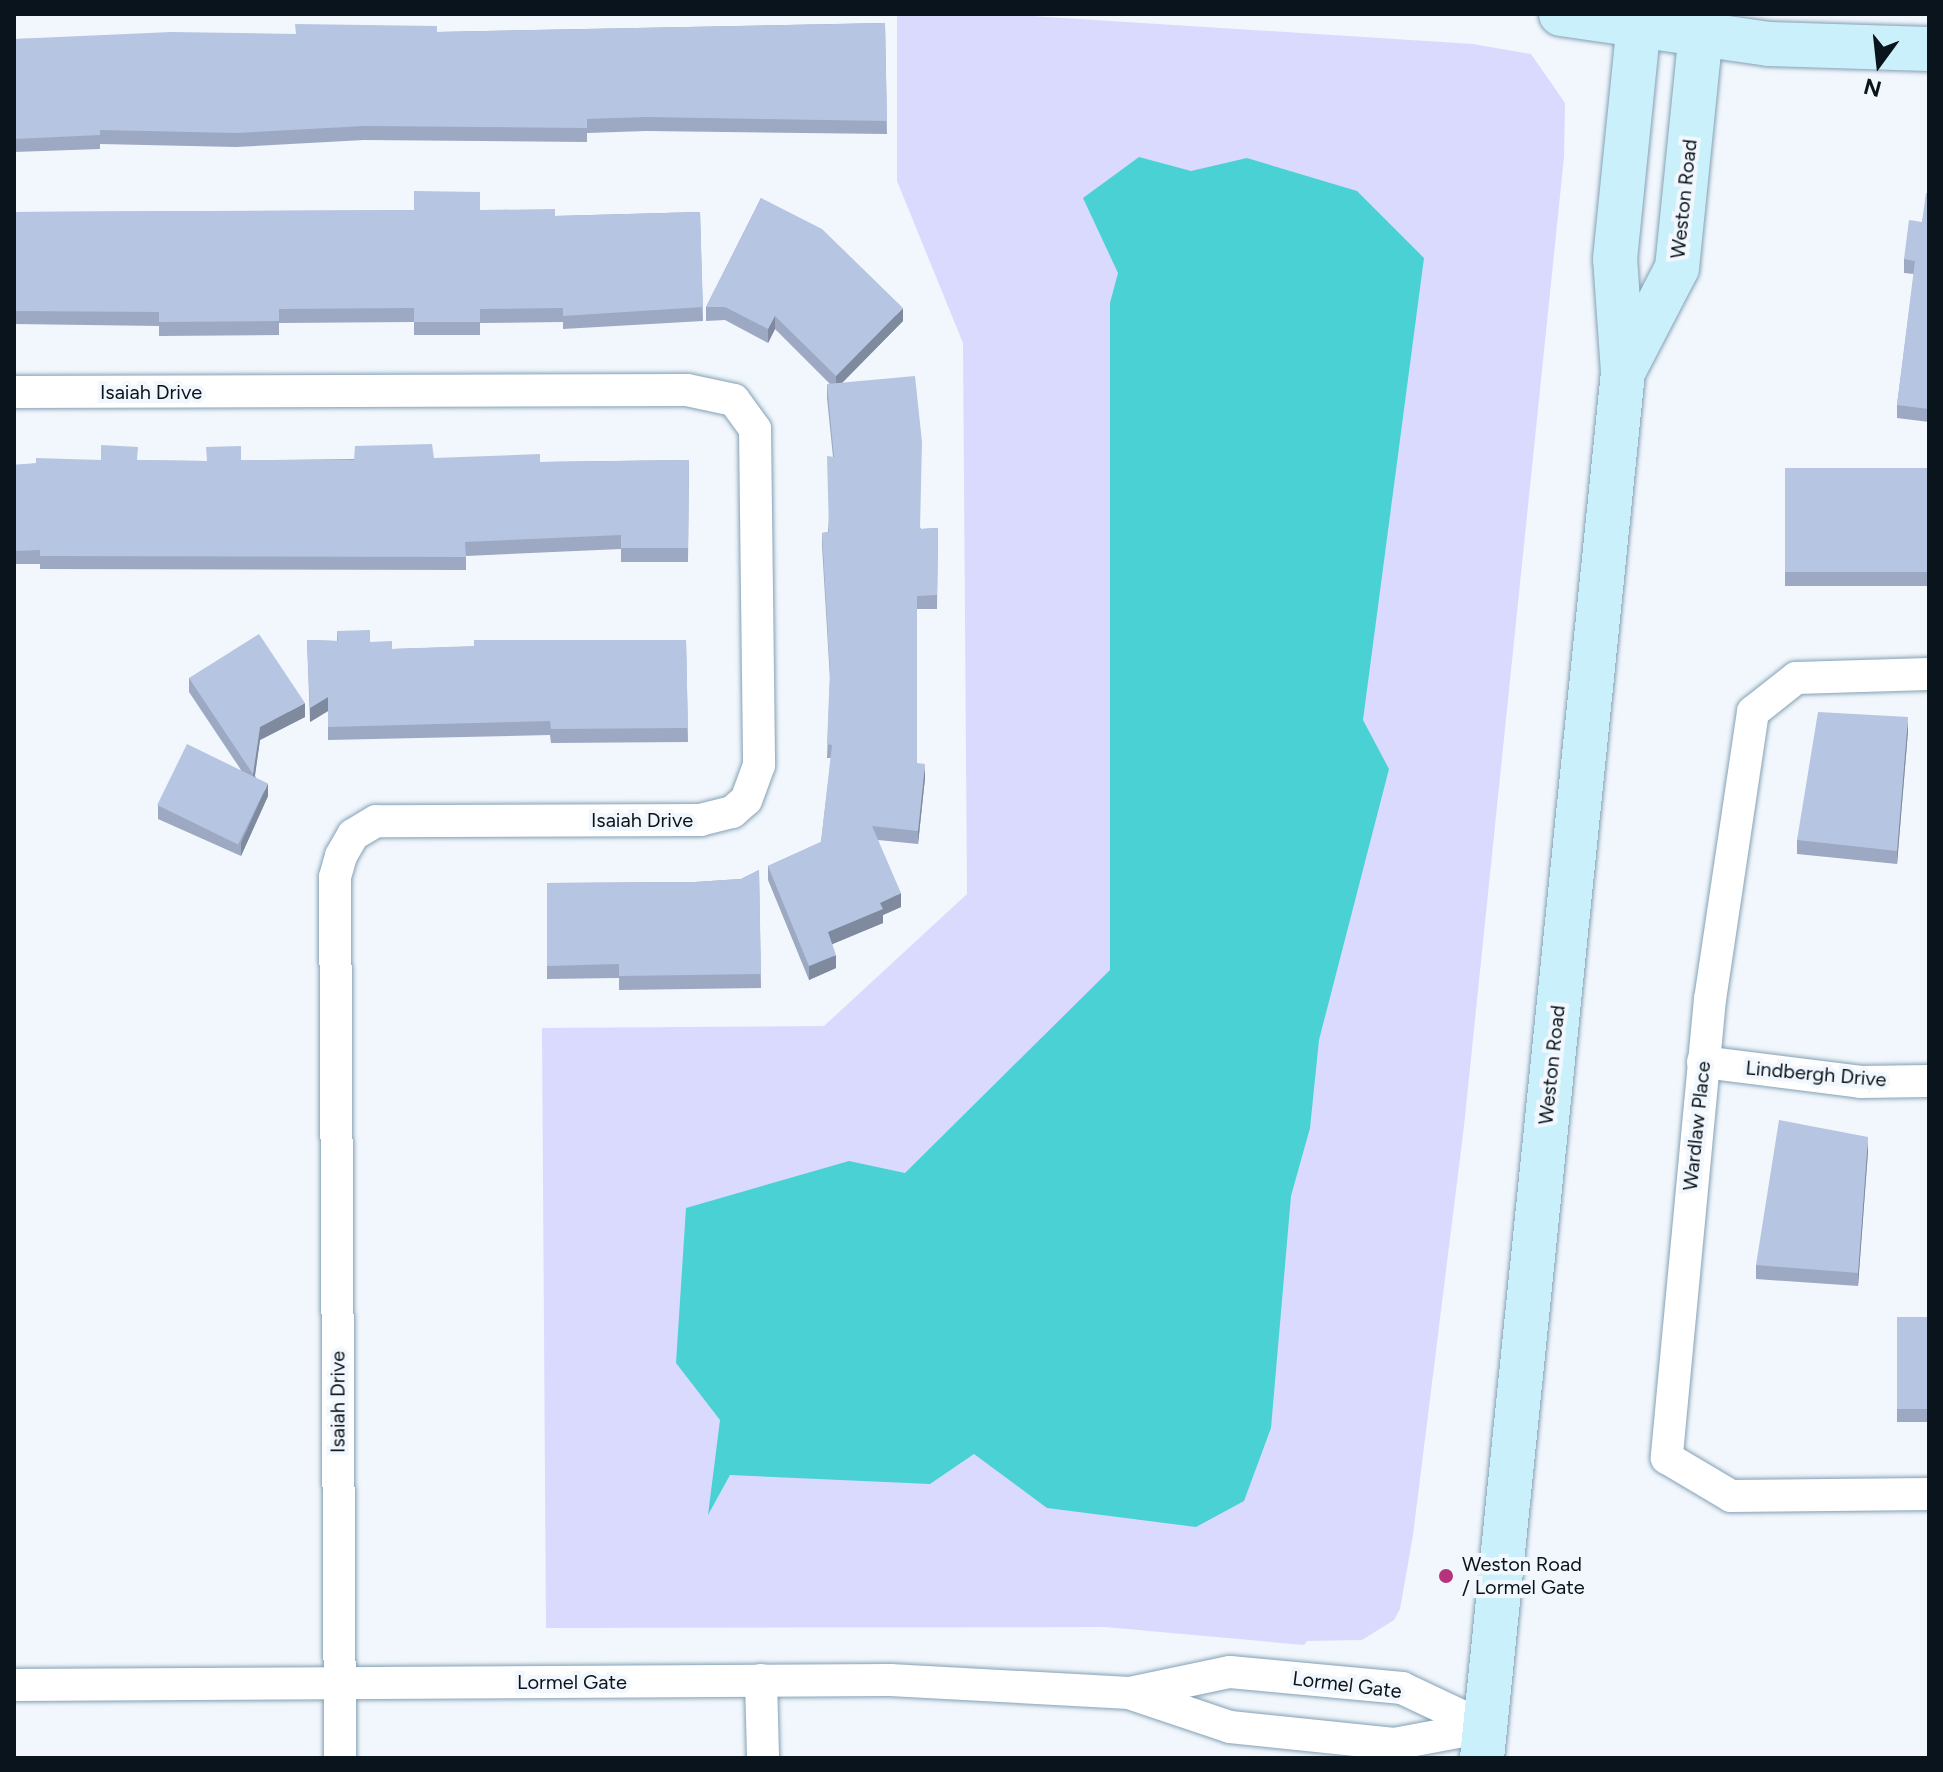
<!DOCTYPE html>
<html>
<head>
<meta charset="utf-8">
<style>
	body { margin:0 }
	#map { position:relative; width:1943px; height:1772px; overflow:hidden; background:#f1f7fc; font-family:Figtree,sans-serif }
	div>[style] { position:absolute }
	.green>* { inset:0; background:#d9dafe }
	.water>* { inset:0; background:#4ad1d4 }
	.roads { filter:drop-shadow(0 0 2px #84a0b5) drop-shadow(0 0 2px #84a0b5) }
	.street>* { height:32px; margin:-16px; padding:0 16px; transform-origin:16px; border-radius:16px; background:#fff }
	.secondary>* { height:44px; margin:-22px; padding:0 22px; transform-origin:22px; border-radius:22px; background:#caf1fb }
	.wall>* { inset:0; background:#9da9c2; transform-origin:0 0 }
	.shaded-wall>* { inset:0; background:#7f8a9e }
	.building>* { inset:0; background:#b6c5e2; transform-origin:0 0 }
	.dots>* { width:22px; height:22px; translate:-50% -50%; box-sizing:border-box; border:4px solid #f1f7fc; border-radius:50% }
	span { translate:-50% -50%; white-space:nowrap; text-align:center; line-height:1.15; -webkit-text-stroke:8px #f1f7fc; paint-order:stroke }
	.street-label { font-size:20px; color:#0a141c }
	.poi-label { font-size:20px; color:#0a141c }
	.left { translate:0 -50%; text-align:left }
	.frame { position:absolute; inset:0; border:16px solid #0a141c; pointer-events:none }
	.north { position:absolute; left:1839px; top:24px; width:80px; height:80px; -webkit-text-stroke:6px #f1f7fc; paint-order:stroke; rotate:195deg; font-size:22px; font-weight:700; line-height:32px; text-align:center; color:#0a141c }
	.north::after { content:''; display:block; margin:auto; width:28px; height:36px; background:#0a141c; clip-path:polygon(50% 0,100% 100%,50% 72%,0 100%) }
</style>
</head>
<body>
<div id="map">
	<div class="green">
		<i style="clip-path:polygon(897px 14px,1000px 14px,1473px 44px,1531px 54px,1565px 103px,1564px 157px,1464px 1126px,1413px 1535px,1400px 1609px,1394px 1620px,1362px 1640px,1307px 1641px,1304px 1645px,1105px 1627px,546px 1628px,542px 1028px,824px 1026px,967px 894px,963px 343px,897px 181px)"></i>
	</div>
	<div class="water">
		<i style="clip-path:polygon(1139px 157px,1191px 171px,1247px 158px,1357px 191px,1424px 258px,1363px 720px,1389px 769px,1319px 1040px,1310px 1128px,1291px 1196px,1271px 1428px,1244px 1501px,1196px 1527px,1047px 1508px,974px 1454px,930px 1484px,730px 1475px,708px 1515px,720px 1420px,676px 1363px,686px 1208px,849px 1161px,905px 1173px,1110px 970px,1110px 303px,1118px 273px,1083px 198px)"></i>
	</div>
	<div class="roads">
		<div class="street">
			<i style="left:14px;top:392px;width:673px;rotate:-0.17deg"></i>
			<i style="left:687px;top:390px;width:48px;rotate:12deg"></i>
			<i style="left:734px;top:400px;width:36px;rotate:54deg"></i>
			<i style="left:755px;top:429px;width:336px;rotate:89.3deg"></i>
			<i style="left:759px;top:765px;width:37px;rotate:110deg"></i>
			<i style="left:746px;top:800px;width:18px;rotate:139deg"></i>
			<i style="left:732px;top:812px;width:32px;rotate:166deg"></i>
			<i style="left:701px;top:820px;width:325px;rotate:179.8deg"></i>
			<i style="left:376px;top:821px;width:27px;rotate:149deg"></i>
			<i style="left:353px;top:835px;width:24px;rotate:120deg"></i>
			<i style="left:341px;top:856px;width:22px;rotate:106deg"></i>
			<i style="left:335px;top:877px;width:881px;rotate:89.67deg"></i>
			<i style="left:1929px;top:674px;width:133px;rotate:178.3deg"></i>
			<i style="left:1796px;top:678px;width:55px;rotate:141.7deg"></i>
			<i style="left:1753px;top:712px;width:290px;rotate:98.5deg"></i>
			<i style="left:1710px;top:999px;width:461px;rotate:95.4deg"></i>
			<i style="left:1667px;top:1458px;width:74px;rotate:30.7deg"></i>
			<i style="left:1731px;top:1496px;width:198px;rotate:-0.6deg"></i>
			<i style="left:1703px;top:1062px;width:159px;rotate:7.2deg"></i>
			<i style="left:1861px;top:1082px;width:68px;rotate:-0.8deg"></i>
			<i style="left:761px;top:1680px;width:78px;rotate:88.5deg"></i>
			<i style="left:14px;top:1685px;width:876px;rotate:-0.33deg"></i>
			<i style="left:890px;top:1680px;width:240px;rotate:3.1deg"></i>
			<i style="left:1130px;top:1693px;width:102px;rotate:-11.9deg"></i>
			<i style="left:1230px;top:1672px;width:173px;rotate:5.3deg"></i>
			<i style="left:1402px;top:1688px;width:92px;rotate:25.2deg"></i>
			<i style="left:1132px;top:1694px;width:103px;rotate:18.6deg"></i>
			<i style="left:1230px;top:1727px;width:165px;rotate:5.9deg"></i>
			<i style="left:1394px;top:1744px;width:93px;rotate:-10.6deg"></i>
		</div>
		<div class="secondary">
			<i style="left:1561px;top:14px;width:210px;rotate:8.2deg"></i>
			<i style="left:1769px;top:44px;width:160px;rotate:1.8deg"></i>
			<i style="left:1623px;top:372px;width:117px;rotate:-62.6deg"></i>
			<i style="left:1677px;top:268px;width:255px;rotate:-84.2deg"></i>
			<i style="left:1482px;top:1758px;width:1393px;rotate:-84.19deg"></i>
			<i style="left:1623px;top:372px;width:113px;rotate:-94deg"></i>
			<i style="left:1615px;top:259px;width:246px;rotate:-84.2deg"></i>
		</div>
	</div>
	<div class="wall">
		<i style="clip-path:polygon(885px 23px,887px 134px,646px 131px,587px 133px,587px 142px,364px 140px,236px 147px,100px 144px,100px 149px,14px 152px,14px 39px,437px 32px)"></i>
		<i style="clip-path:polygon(1929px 193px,1929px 422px,1897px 418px,1897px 405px,1914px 274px,1904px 273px,1904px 259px,1922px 222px)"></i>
		<i style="clip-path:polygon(761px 198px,903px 321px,842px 383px,921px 529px,938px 528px,937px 609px,917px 609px,917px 763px,925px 778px,918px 844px,878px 840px,901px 907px,883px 915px,883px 923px,832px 944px,836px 968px,809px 980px,768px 880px,768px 866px,821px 842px,831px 758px,827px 758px,830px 679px,822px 546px,822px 533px,828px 532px,833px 457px,827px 398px,827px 384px,830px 384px,775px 329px,768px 343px,725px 320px,706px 321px,706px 307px)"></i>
		<i style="clip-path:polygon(480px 210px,555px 216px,700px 212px,703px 321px,563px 329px,563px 322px,480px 323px,480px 335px,414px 335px,414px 322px,279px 323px,279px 335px,159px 336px,159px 326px,14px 324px,14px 212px)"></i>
		<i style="clip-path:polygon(434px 458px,540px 462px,689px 460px,688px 562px,621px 562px,621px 549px,466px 556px,466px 570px,40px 569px,40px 564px,14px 564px,14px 465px,101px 460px,206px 461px)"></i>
		<i style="left:1929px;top:468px;width:118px;height:144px;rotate:90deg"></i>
		<i style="clip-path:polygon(337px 631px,392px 649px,686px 640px,688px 742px,551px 743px,550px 735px,328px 740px,328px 711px,310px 722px,307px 640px,337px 641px)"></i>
		<i style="clip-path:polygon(189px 678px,305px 717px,260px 740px,255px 776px,268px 796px,241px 856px,158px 819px,158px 805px,241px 770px,189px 692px)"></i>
		<i style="clip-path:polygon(1908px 731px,1897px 864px,1797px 854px,1797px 840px)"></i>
		<i style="clip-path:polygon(759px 870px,761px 988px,619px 990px,619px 978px,547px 979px,547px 883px,695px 882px,741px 879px)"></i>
		<i style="clip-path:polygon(1868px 1151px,1858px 1286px,1756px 1279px,1756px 1265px)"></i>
		<i style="left:1897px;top:1317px;width:32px;height:105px"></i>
	</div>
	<div class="shaded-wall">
		<i style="clip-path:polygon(903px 308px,903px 321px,836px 389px,836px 376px)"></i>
		<i style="clip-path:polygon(775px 316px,775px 329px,768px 343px,768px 329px)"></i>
		<i style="clip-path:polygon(328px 697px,328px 711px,310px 722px,310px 708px)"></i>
		<i style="clip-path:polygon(305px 703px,305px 717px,260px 740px,253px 788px,253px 774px,260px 727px)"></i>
		<i style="clip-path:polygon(1908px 717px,1908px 731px,1897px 864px,1897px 851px)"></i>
		<i style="clip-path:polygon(925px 764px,925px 778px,918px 844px,918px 831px)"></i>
		<i style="clip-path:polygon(268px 783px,268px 796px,241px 856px,241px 843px)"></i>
		<i style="clip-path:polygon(901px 893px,901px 907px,883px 915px,883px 923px,828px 946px,828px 932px,880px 903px)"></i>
		<i style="clip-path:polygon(836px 955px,836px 968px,809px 980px,809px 966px)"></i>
		<i style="clip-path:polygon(1868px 1137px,1868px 1151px,1858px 1286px,1858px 1273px)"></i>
	</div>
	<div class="building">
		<i style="clip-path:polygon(885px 23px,887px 121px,646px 117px,587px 119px,587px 128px,364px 126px,236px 133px,100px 130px,100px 135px,14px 139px,14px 39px,171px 32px,296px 34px,295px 24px,437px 26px,437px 32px)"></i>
		<i style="clip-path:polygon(414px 191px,480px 192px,480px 210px,555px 209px,555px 216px,700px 212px,703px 307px,563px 316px,563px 308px,480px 309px,480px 322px,414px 322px,414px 308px,279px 309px,279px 321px,159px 322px,159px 312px,14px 311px,14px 212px,414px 210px)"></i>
		<i style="clip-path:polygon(1926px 193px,1929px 193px,1929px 409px,1897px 405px,1915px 261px,1904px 259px,1909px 220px,1922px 222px)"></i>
		<i style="clip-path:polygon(761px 198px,822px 229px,903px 308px,836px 376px,775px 316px,768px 329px,725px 307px,706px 307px)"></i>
		<i style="clip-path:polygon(915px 376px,922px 442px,920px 529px,938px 528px,937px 595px,917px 596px,917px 763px,925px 764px,918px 831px,872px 826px,901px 893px,880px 903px,883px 909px,828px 932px,836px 955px,809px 966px,768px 866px,821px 842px,832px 745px,827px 744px,830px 671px,822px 533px,829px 532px,827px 456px,834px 457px,827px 384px)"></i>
		<i style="clip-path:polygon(432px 444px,434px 458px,540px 454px,540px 462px,689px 460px,688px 548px,621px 548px,621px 535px,465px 542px,466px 557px,40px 556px,40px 550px,14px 551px,14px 465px,36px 463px,36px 458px,101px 460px,101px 445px,138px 447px,137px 460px,207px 461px,206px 447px,241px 446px,241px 460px,354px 460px,355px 446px)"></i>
		<i style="left:1929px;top:468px;width:104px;height:144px;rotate:90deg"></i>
		<i style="clip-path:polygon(370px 630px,370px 642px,392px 641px,392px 649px,474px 646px,474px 640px,686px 640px,688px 728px,551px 729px,550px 721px,328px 727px,328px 697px,310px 708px,307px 640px,338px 641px,337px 631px)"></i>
		<i style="clip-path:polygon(259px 634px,305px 703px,260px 727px,253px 774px,189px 678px)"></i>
		<i style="clip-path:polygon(1818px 712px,1908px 717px,1897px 851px,1797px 840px)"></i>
		<i style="left:187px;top:744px;width:90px;height:68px;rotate:26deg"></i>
		<i style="clip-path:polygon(759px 870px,761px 974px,619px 976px,619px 964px,547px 966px,547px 883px,695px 882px,741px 879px)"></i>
		<i style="clip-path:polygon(1779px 1120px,1868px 1137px,1858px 1273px,1756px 1265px)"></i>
		<i style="left:1897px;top:1317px;width:32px;height:92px"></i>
	</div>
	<div class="dots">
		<i style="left:1446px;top:1576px;background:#b5337c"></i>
	</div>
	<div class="street-label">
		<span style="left:1684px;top:199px;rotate:-84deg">Weston Road</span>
		<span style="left:151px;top:392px">Isaiah Drive</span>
		<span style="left:642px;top:820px">Isaiah Drive</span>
		<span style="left:1552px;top:1065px;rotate:-84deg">Weston Road</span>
		<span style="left:1816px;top:1074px;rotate:5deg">Lindbergh Drive</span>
		<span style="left:1697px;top:1126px;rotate:-84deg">Wardlaw Place</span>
		<span style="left:338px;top:1402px;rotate:-90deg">Isaiah Drive</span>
		<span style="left:572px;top:1682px">Lormel Gate</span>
		<span style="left:1347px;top:1685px;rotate:7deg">Lormel Gate</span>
	</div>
	<div class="poi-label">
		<span class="left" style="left:1462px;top:1576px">Weston Road<br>/ Lormel Gate</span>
	</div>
	<div class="frame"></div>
	<div class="north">N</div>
</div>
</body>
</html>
